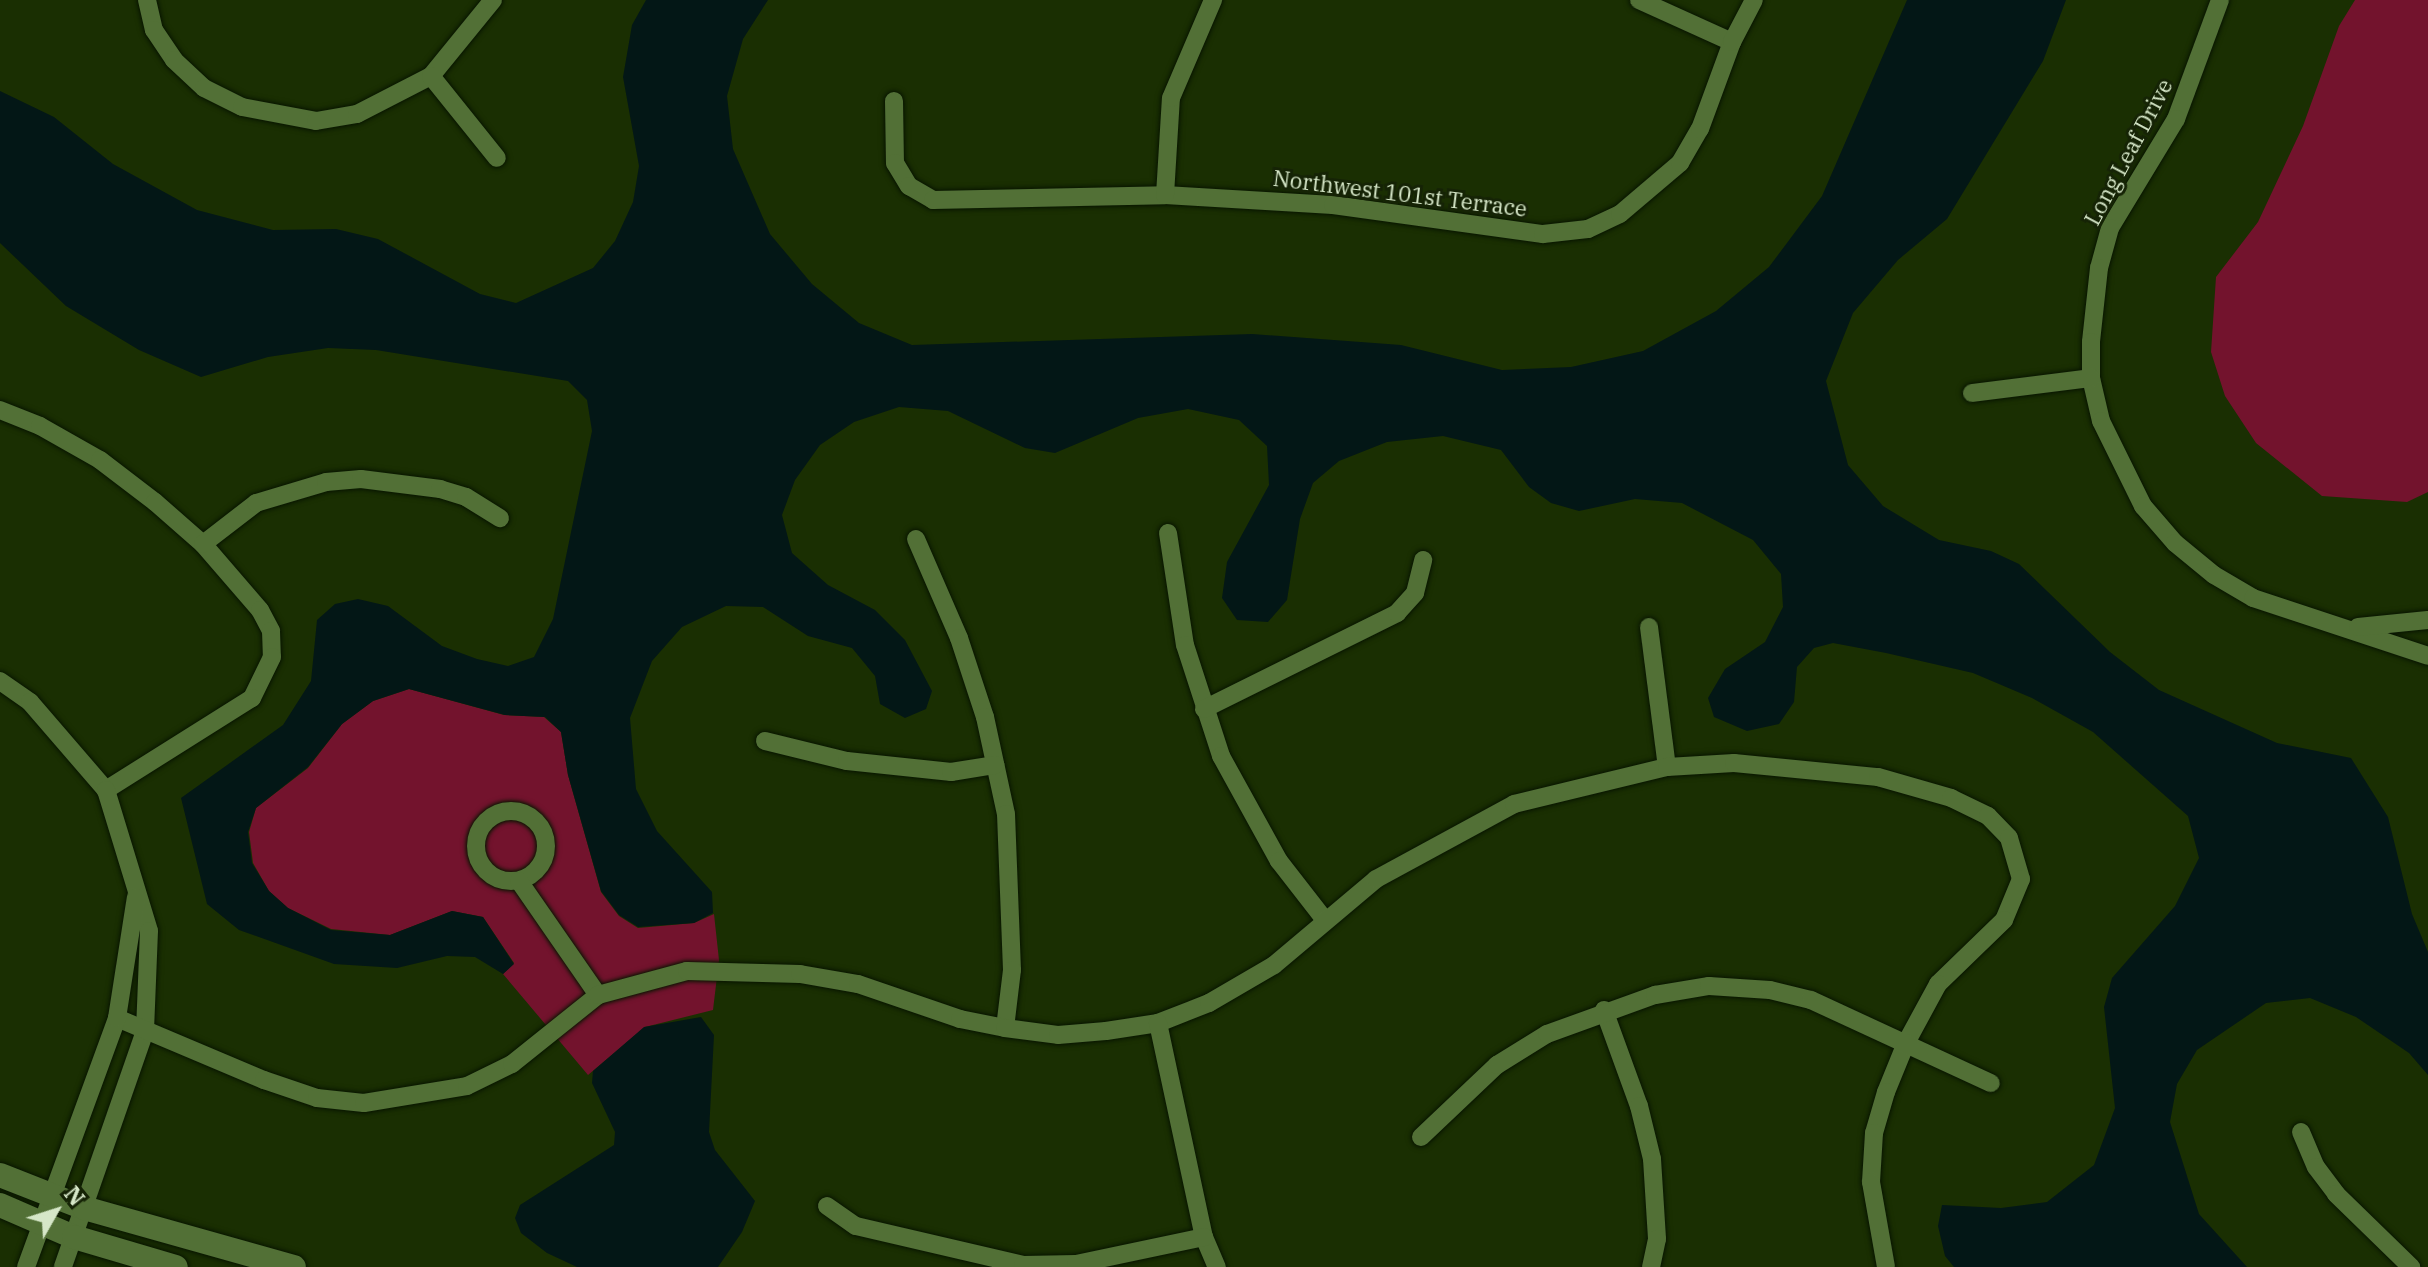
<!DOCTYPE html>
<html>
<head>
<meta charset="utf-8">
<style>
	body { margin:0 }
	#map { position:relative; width:2428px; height:1267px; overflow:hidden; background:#1a2f02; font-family:"IBM Plex Serif",serif }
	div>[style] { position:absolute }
	.green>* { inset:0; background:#73132d }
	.water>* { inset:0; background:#031716 }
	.roads { filter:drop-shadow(0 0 2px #081500) drop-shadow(0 0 2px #081500) }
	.minor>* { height:18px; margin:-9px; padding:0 9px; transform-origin:9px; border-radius:9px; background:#527036 }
	.minor>.ring { margin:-9px; padding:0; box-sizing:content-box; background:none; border:18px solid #527036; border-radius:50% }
	.tertiary>* { height:24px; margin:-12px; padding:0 12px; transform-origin:12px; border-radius:12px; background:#527036 }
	span { translate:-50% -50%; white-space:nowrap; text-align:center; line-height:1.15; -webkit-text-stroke:6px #152305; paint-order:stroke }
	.street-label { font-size:22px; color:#d6e7c8 }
	.north { position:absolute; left:16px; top:1171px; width:80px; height:80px; -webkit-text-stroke:6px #152305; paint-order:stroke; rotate:51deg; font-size:22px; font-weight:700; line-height:32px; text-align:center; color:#d6e7c8 }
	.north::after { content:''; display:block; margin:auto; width:28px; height:36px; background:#d6e7c8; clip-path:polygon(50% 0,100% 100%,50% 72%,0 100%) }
</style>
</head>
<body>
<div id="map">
	<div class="green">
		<i style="clip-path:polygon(2355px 0,2428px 0,2428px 492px,2407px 502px,2322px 496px,2256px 443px,2225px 396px,2211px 352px,2216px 277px,2258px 222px,2303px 126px,2339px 26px)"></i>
		<i style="clip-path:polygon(409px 689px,504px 715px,544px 717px,561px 732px,568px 775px,601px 892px,619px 916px,638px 928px,694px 923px,714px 914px,719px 960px,713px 1010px,645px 1027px,588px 1075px,503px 974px,514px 963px,483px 917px,452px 911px,390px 935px,331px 929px,288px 908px,269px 891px,253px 863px,249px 832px,256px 808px,308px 768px,342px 724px,373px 701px)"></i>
	</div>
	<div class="water">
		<i style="clip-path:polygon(646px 0,768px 0,743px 39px,727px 96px,733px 149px,770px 234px,812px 284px,859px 323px,912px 345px,1252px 334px,1401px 345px,1502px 370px,1571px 367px,1643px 351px,1716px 311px,1769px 267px,1822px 196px,1907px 0,2066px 0,2043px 61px,1947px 219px,1898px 260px,1853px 313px,1826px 381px,1848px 465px,1883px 506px,1939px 540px,1991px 551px,2019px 564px,2110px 652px,2159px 690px,2277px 743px,2351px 758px,2388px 817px,2412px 914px,2428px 952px,2428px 1075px,2409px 1053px,2356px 1017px,2310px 998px,2266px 1003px,2197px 1050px,2177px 1084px,2170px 1122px,2199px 1214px,2247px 1267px,1954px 1267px,1945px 1256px,1938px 1226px,1942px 1205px,2001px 1208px,2047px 1202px,2094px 1165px,2115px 1108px,2104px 1007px,2112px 978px,2175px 906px,2199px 858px,2188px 816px,2093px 732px,2032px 698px,1973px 673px,1886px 653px,1833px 643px,1814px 648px,1797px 667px,1794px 702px,1779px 724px,1747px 731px,1714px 717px,1708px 698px,1725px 669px,1765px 642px,1783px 607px,1781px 574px,1753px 540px,1682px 503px,1635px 499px,1579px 511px,1551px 503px,1529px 487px,1501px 450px,1443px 436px,1387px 442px,1339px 461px,1313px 483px,1300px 519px,1287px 600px,1268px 622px,1237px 620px,1222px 598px,1227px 562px,1269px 485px,1267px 446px,1239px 420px,1188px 409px,1138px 418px,1055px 453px,1025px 448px,948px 411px,899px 407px,854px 422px,820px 445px,795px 480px,782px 515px,792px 553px,828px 585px,875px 610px,905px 640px,932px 691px,926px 709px,905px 718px,880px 704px,875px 676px,852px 648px,808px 636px,763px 607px,726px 606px,682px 627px,652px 661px,630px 718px,636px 789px,657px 831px,712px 892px,713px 913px,694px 923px,638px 927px,619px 915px,601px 891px,568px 775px,561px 732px,545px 717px,505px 715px,409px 689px,373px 701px,342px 724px,308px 767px,256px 808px,248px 832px,252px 863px,269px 891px,288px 908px,331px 930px,390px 935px,452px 911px,483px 917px,514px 964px,503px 974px,475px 957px,447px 956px,397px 968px,334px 964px,239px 930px,207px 904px,181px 798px,283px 725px,311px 681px,317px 620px,335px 604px,358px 599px,388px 606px,442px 646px,477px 659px,508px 666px,534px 657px,553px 619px,592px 431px,587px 400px,568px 381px,376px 350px,328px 348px,268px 357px,201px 377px,139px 350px,66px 306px,0 243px,0 91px,54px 117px,113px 164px,197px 210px,273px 230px,336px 229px,378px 239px,480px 294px,516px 303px,593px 268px,615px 241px,633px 202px,639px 166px,623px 77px,632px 25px)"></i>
		<i style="clip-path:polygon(701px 1017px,714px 1035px,709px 1132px,715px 1150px,755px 1201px,742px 1232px,718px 1267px,577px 1267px,547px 1253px,521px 1233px,515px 1218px,520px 1205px,614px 1145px,615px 1132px,592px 1083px,593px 1071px,644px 1027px)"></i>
	</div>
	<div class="roads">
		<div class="minor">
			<i style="left:147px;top:0;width:31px;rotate:77deg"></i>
			<i style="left:154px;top:30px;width:36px;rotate:56deg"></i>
			<i style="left:174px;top:60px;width:41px;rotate:43deg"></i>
			<i style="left:204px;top:88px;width:42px;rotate:26.6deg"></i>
			<i style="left:242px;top:107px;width:75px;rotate:10.7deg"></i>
			<i style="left:316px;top:121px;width:42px;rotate:-9.7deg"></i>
			<i style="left:357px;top:114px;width:83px;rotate:-27.2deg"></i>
			<i style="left:431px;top:76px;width:98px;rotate:-50.8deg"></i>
			<i style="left:1639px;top:0;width:102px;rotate:24.3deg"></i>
			<i style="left:2220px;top:0;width:127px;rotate:110.3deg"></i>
			<i style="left:2176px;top:119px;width:127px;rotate:121.2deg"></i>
			<i style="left:2110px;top:228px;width:41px;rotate:105.4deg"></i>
			<i style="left:2099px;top:268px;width:74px;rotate:96.2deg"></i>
			<i style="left:2091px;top:342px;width:36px;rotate:90deg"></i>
			<i style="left:2091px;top:378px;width:44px;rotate:76.9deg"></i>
			<i style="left:2101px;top:421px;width:95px;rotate:63.7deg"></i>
			<i style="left:2143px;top:506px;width:49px;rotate:49.1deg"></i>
			<i style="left:2175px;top:543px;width:50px;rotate:39.4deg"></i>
			<i style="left:2214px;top:575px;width:45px;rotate:30.5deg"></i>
			<i style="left:2253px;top:598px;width:184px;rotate:18.3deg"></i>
			<i style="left:431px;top:76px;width:105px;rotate:51.2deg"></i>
			<i style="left:894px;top:101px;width:62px;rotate:89.1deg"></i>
			<i style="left:895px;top:163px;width:27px;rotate:59deg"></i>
			<i style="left:909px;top:186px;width:28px;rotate:30deg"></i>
			<i style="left:933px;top:200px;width:232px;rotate:-1.2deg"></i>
			<i style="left:1165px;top:195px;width:168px;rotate:3.4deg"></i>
			<i style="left:1333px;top:205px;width:212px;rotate:7.9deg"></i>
			<i style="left:1543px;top:234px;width:45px;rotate:-6.3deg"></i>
			<i style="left:1588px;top:229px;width:35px;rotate:-25deg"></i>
			<i style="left:1620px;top:214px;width:79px;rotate:-40.4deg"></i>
			<i style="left:1680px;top:163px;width:39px;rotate:-60deg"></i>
			<i style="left:1700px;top:129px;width:93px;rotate:-69.8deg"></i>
			<i style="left:1732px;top:42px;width:47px;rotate:-62.4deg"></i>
			<i style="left:1165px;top:195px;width:97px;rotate:-86.5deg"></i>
			<i style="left:1171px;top:98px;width:107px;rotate:-66.8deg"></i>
			<i style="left:1972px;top:393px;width:120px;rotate:-7.2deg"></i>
			<i style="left:0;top:410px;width:43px;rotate:21.8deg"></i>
			<i style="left:40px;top:426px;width:69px;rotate:29.5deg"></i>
			<i style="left:100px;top:460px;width:69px;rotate:37.4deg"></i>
			<i style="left:155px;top:502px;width:64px;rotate:41.2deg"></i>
			<i style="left:203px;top:544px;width:87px;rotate:49.2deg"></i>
			<i style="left:260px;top:610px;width:24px;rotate:62deg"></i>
			<i style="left:271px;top:631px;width:26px;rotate:88deg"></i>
			<i style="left:272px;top:657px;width:46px;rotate:116deg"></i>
			<i style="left:252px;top:698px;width:173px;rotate:147.8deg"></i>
			<i style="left:1168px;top:533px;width:113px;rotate:81.4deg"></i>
			<i style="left:1185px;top:645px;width:117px;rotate:72deg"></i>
			<i style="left:1221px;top:756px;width:120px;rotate:61.1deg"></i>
			<i style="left:1279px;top:861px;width:75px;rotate:52.1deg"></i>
			<i style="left:916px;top:539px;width:108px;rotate:66.5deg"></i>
			<i style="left:959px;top:638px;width:83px;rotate:71.8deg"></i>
			<i style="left:985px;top:717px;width:99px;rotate:77.8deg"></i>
			<i style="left:1006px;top:814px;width:156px;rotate:87.8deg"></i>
			<i style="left:1012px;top:970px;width:58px;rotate:96.9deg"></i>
			<i style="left:203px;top:544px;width:67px;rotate:-37.7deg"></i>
			<i style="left:256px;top:503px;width:73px;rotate:-16.7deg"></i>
			<i style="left:326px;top:482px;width:35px;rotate:-5deg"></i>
			<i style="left:361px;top:479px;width:80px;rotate:7.2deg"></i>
			<i style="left:440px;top:489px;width:27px;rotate:17deg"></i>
			<i style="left:466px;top:497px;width:40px;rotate:32deg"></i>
			<i style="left:1649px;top:627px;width:141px;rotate:82.7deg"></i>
			<i style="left:2358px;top:627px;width:70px;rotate:-5.7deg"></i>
			<i style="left:0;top:681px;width:37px;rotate:35deg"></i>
			<i style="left:30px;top:702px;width:116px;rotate:49.2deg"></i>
			<i style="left:106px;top:790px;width:147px;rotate:73deg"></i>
			<i style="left:149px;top:931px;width:100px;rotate:92.3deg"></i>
			<i style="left:145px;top:1031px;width:250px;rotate:109.2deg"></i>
			<i style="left:1204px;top:709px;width:216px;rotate:-26.4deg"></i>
			<i style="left:1397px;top:613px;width:27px;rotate:-48deg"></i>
			<i style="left:1415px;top:593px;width:34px;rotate:-76deg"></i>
			<i style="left:765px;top:741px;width:84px;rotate:13.7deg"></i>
			<i style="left:847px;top:761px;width:105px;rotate:6deg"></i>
			<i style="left:951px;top:772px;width:45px;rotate:-9deg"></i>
			<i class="ring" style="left:476px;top:811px;width:52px;height:52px"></i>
			<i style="left:519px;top:881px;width:139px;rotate:55.3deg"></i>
			<i style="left:1604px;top:1010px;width:102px;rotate:70deg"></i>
			<i style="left:1639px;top:1106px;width:55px;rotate:76.2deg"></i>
			<i style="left:1652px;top:1159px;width:80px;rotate:86.4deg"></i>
			<i style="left:1657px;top:1239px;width:29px;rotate:102deg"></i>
			<i style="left:117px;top:1018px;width:160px;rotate:22.9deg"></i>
			<i style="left:264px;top:1080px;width:56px;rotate:18.8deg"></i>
			<i style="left:317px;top:1098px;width:47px;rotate:6.1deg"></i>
			<i style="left:364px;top:1103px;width:104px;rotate:-9.4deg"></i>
			<i style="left:467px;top:1086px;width:50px;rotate:-26.1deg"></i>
			<i style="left:512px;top:1064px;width:110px;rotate:-38.7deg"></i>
			<i style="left:598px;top:995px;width:92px;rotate:-15.1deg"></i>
			<i style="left:687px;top:971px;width:113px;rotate:1.5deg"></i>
			<i style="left:800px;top:974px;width:59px;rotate:9.8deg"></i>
			<i style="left:858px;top:984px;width:108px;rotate:18.9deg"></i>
			<i style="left:960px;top:1019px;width:46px;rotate:11.3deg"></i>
			<i style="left:1005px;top:1028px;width:53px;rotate:7.5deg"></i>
			<i style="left:1058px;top:1035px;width:48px;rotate:-4.8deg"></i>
			<i style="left:1106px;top:1031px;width:53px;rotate:-8.7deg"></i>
			<i style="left:1158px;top:1023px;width:55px;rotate:-21.4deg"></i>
			<i style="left:1209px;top:1003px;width:75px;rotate:-30.3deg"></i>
			<i style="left:1274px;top:965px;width:133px;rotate:-40.1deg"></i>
			<i style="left:1376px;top:879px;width:157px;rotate:-28.5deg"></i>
			<i style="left:1514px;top:804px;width:157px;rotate:-13.6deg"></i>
			<i style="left:1667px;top:767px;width:67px;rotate:-3.4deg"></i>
			<i style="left:1734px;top:763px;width:145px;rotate:5.6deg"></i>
			<i style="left:1878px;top:777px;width:76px;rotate:16deg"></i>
			<i style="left:1951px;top:798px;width:41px;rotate:25.9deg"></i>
			<i style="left:1988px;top:816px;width:30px;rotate:46deg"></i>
			<i style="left:2009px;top:838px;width:43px;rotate:73.7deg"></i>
			<i style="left:2021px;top:879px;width:44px;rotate:112.5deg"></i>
			<i style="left:2004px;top:920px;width:92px;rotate:135.9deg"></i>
			<i style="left:1938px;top:984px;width:67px;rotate:118.5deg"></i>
			<i style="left:1906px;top:1043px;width:53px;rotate:112.2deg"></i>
			<i style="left:1886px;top:1092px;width:43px;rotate:106.3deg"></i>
			<i style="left:1874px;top:1133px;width:49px;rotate:93.5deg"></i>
			<i style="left:1871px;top:1182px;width:86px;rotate:80deg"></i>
			<i style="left:1158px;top:1023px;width:219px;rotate:77.9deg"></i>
			<i style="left:1204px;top:1237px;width:33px;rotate:67deg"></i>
			<i style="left:2301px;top:1132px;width:38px;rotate:67deg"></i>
			<i style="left:2316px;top:1167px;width:34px;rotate:53deg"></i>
			<i style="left:2336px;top:1194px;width:105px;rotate:44.2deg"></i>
			<i style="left:1421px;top:1137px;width:105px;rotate:-43.5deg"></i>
			<i style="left:1497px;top:1065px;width:59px;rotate:-31.8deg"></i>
			<i style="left:1547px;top:1034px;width:115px;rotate:-19.9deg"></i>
			<i style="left:1655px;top:995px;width:55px;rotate:-9.5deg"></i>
			<i style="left:1709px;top:986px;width:61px;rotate:3.8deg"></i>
			<i style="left:1770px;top:990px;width:42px;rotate:13.7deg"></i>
			<i style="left:1811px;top:1000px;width:198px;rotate:24.8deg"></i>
			<i style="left:827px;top:1206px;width:35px;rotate:35deg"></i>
			<i style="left:856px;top:1226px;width:171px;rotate:13.1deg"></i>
			<i style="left:1023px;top:1265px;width:53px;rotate:-1.1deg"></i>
			<i style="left:1076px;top:1264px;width:131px;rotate:-11.9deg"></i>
			<i style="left:26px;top:1267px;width:265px;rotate:-69.9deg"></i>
			<i style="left:117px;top:1018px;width:122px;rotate:-81.1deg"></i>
		</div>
		<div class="tertiary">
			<i style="left:0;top:1175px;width:90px;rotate:21.4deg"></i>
			<i style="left:84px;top:1208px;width:218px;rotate:15.7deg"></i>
			<i style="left:0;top:1205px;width:81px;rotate:23.4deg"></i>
			<i style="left:74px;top:1237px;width:106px;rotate:16.4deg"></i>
		</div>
	</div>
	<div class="street-label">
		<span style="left:2128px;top:152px;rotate:-62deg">Long Leaf Drive</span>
		<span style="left:1400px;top:193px;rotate:7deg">Northwest 101st Terrace</span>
	</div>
	<div class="north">N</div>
</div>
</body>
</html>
